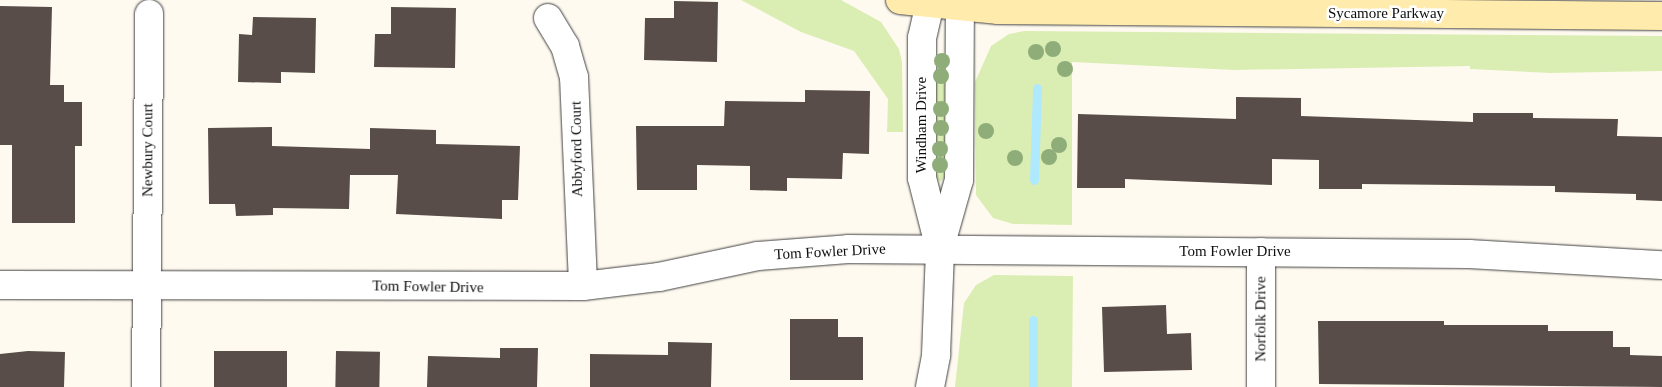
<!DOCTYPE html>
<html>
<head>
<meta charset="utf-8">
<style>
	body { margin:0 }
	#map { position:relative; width:1662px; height:387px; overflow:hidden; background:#fffaf0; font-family:"Times New Roman",serif }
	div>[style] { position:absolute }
	.green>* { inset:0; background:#daeeb4 }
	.stream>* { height:9px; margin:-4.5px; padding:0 4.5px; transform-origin:4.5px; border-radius:4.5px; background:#aee9fd }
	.building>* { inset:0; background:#584d49; transform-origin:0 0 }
	.roads { filter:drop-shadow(0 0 1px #414141) drop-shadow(0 0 1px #414141) }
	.street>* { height:28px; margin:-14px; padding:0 14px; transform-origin:14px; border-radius:14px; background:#fff }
	.secondary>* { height:28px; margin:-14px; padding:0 14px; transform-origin:14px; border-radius:14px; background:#ffebab }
	.trees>* { width:16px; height:16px; margin:-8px; border-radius:50%; background:#8fad79 }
	span { translate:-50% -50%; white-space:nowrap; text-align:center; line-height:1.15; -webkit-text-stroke:5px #fff; paint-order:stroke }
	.street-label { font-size:15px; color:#0e0e0e }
</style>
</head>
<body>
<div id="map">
	<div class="green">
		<i style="clip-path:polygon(741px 0,841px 0,881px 22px,899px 49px,902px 62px,903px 132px,887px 132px,888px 99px,854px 51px,801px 32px)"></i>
		<i style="clip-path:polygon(1024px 31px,1662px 36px,1662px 71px,1550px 73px,1470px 69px,1470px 66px,1234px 70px,1072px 62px,1072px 225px,1013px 224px,993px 218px,976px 195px,975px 82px,991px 46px,1009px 34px)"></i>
		<i style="clip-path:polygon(942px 57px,946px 65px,946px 176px,940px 182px,935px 176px,936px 72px)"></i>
		<i style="clip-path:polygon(994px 275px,1073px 276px,1072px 387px,955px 387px,964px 303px,976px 285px)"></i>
	</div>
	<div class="stream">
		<i style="left:1034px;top:180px;width:92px;rotate:-88.1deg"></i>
		<i style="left:1033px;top:387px;width:67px;rotate:-90deg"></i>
	</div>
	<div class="building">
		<i style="clip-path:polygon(674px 1px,718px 2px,717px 62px,644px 60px,645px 18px,674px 18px)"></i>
		<i style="clip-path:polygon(0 6px,52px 7px,50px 85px,64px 85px,64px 102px,82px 102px,82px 146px,75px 146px,75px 223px,12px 223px,12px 145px,0 145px)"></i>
		<i style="clip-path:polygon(391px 7px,456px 8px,455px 68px,374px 67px,375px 34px,391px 34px)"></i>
		<i style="clip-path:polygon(253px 17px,316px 18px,315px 73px,281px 72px,281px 83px,238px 82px,239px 34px,252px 35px)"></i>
		<i style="clip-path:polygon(805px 90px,870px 91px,869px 154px,843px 153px,842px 179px,787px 178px,787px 191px,750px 190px,750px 166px,697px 165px,697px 190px,637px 190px,636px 126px,724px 126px,725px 101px,805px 102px)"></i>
		<i style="clip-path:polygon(1236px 97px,1301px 98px,1301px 116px,1473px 122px,1473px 113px,1533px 113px,1533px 118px,1618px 119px,1617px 136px,1662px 137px,1662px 201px,1636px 200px,1636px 194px,1555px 192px,1555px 186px,1362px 184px,1362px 189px,1319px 189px,1319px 160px,1272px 159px,1272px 185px,1125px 179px,1125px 188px,1077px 188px,1078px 114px,1236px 119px)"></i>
		<i style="clip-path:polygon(272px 127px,272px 146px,370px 149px,370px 128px,436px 130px,436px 144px,520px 146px,518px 200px,502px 200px,502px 219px,396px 214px,398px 175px,350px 175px,349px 209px,273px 208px,273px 215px,236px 216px,235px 204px,209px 204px,208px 128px)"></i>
		<i style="clip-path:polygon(1166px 305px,1167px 334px,1191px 333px,1192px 370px,1104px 372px,1102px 307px)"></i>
		<i style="clip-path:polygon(790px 319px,838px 319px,838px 337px,863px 337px,863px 380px,790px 380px)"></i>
		<i style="clip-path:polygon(1318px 321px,1444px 321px,1444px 325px,1548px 325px,1548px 331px,1613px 331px,1613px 347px,1630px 347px,1630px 355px,1662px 356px,1662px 387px,1319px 384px)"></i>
		<i style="clip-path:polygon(668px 342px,712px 343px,711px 387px,590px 387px,590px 354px,668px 355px)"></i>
		<i style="clip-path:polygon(500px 348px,538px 348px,537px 387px,427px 387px,428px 356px,500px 358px)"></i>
		<i style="clip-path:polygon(28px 351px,65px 352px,64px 387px,0 387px,0 354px)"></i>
		<i style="left:214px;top:351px;width:73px;height:36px"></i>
		<i style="left:336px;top:351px;width:44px;height:36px;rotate:1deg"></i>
	</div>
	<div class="roads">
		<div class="street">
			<i style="left:548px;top:18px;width:33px;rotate:59deg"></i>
			<i style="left:565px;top:46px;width:32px;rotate:74deg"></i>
			<i style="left:574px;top:77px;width:209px;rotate:87.5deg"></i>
			<i style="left:940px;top:247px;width:70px;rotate:-74.2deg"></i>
			<i style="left:959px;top:180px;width:180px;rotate:-89.7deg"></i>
			<i style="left:0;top:285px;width:583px;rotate:0.1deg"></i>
			<i style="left:583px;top:286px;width:77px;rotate:-6.8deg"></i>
			<i style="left:659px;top:277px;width:101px;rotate:-12deg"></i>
			<i style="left:758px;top:256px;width:90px;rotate:-4.4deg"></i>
			<i style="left:848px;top:249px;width:621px;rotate:0.46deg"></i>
			<i style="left:1469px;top:254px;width:193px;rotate:3.3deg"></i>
			<i style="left:146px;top:387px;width:373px;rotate:-89.5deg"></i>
			<i style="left:930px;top:387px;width:33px;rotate:-79deg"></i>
			<i style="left:936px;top:355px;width:106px;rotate:-87.8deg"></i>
			<i style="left:940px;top:249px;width:73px;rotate:-104.2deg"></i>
			<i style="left:922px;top:178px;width:140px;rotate:-90deg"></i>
			<i style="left:922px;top:38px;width:39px;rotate:-77deg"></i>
			<i style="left:1261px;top:387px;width:135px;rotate:-90deg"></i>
		</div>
		<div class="secondary">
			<i style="left:900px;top:0;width:99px;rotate:5.8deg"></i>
			<i style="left:998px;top:10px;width:664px;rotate:0.52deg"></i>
		</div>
	</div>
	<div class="trees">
		<i style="left:1053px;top:49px"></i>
		<i style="left:1036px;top:52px"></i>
		<i style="left:942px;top:61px"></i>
		<i style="left:1065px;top:69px"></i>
		<i style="left:941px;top:76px"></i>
		<i style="left:941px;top:109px"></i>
		<i style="left:941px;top:128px"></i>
		<i style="left:986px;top:131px"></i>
		<i style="left:1059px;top:145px"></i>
		<i style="left:940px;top:149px"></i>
		<i style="left:1049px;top:157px"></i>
		<i style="left:1015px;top:158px"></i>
		<i style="left:940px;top:165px"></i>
	</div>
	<div class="street-label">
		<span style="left:1386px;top:14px">Sycamore Parkway</span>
		<span style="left:922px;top:125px;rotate:-90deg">Windham Drive</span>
		<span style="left:577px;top:149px;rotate:-91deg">Abbyford Court</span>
		<span style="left:148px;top:150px;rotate:-90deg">Newbury Court</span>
		<span style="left:830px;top:252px;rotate:-3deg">Tom Fowler Drive</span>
		<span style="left:1235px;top:252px">Tom Fowler Drive</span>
		<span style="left:428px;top:287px;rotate:1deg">Tom Fowler Drive</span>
		<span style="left:1261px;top:319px;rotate:-90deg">Norfolk Drive</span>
	</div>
</div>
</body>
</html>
